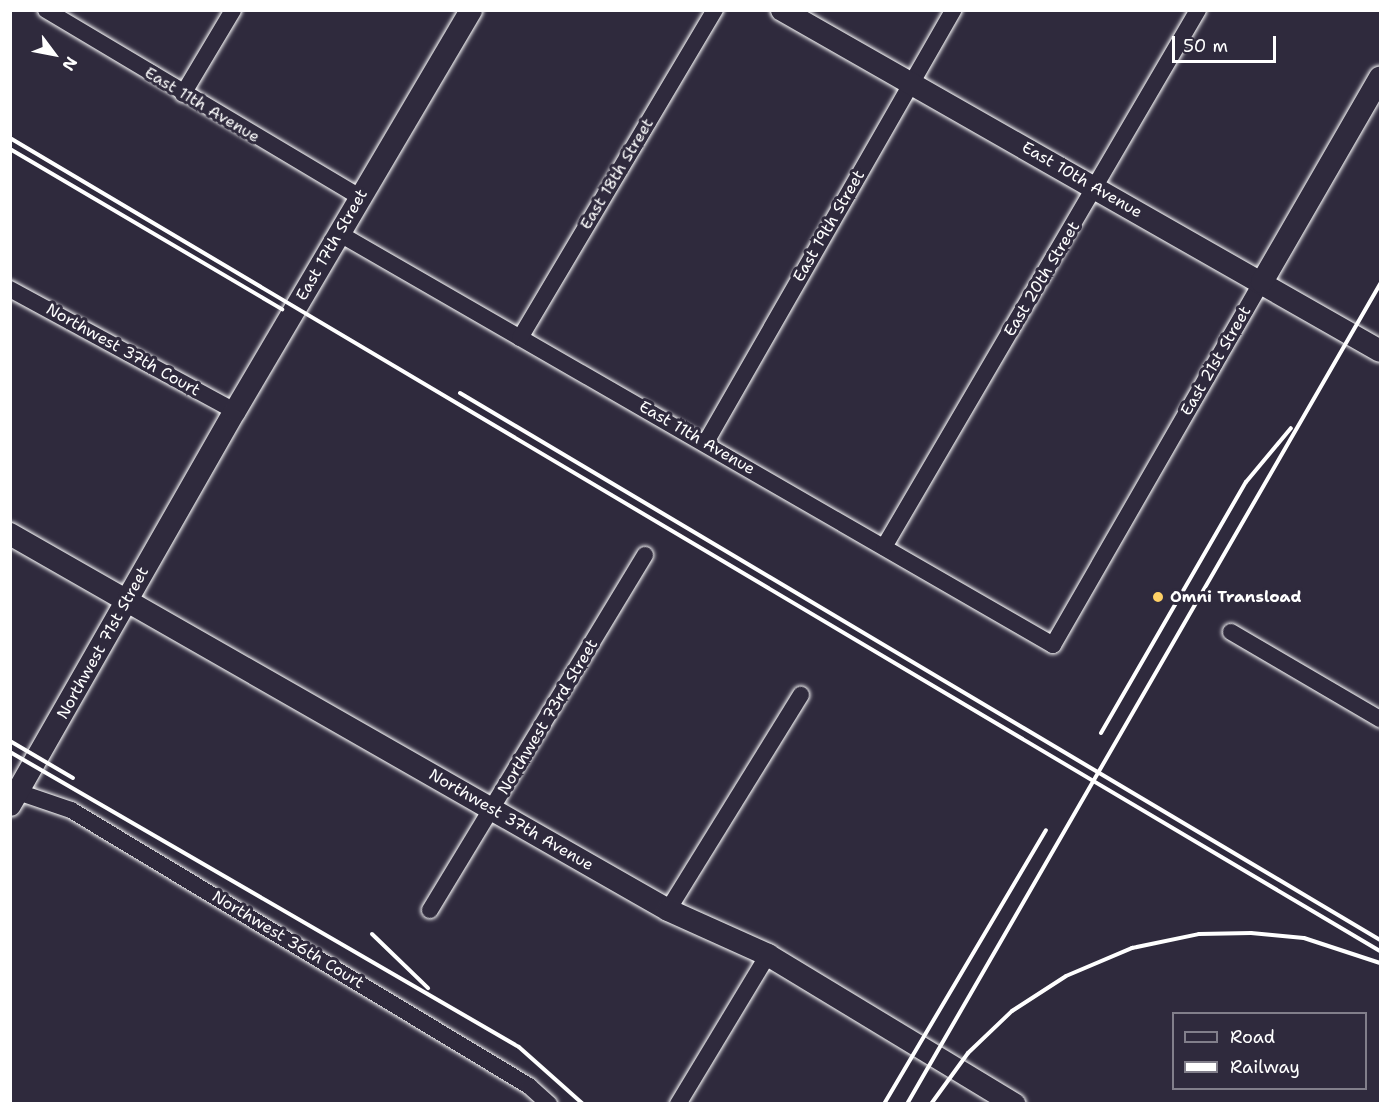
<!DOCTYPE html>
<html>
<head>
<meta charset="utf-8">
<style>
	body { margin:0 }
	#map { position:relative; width:1391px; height:1114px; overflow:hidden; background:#2f2a3d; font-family:"Shantell Sans",sans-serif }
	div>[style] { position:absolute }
	.roads { filter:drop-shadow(0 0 2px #fff) drop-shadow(0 0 2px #fff) }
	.street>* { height:16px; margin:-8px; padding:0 8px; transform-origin:8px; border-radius:8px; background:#2f2a3d }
	.secondary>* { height:22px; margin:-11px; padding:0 11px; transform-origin:11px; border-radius:11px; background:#2f2a3d }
	.rail>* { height:4px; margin:-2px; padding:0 2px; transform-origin:2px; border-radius:2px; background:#fff }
	.dots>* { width:16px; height:16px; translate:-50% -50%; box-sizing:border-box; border:3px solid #2f2a3d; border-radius:50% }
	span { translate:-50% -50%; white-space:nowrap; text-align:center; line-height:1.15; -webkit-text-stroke:6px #2f2a3d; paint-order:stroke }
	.street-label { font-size:16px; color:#fff }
	.poi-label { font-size:16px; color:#fff; font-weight:700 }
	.left { translate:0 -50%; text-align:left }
	.frame { position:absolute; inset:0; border:12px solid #fff; pointer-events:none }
	.legend { position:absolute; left:1172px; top:1012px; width:195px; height:78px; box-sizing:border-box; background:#2f2a3d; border:2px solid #827f8b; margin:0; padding:8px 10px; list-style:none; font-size:18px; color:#fff }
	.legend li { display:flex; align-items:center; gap:12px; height:30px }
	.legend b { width:30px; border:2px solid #827f8b }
	.north { position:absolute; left:24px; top:24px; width:60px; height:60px; -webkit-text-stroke:4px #2f2a3d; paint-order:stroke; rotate:122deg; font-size:16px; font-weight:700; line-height:24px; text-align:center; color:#fff }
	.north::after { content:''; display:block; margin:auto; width:21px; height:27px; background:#fff; clip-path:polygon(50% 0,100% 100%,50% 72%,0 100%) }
	.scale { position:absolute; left:1172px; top:36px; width:104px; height:27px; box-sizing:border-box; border:3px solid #fff; border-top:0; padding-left:8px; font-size:18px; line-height:21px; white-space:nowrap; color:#fff; -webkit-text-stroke:4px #2f2a3d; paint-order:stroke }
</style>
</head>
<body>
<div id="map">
	<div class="roads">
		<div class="street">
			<i style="left:46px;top:10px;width:365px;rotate:30.8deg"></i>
			<i style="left:183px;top:94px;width:98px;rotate:-59.2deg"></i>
			<i style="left:340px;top:234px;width:823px;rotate:29.96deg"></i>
			<i style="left:1053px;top:645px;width:419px;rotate:-60.1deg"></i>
			<i style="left:10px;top:289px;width:256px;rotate:28.5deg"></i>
			<i style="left:520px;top:338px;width:382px;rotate:-59.3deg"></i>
			<i style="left:706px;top:442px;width:498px;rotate:-60.2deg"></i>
			<i style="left:884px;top:547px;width:622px;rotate:-59.68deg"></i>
			<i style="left:1231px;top:632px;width:173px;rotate:30.3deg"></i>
			<i style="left:18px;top:792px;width:56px;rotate:18.8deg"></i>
			<i style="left:71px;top:810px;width:535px;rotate:31.07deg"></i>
			<i style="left:529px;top:1086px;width:27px;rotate:42deg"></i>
			<i style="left:430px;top:910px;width:415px;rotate:-58.8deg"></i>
			<i style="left:668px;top:910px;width:253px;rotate:-58.3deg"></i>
			<i style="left:678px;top:1104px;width:174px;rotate:-58.9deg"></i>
		</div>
		<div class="secondary">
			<i style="left:782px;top:10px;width:688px;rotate:29.69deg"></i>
			<i style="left:1262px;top:282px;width:236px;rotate:-60deg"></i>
			<i style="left:10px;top:534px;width:758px;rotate:29.74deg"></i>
			<i style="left:668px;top:910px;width:110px;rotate:24.2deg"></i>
			<i style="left:768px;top:955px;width:288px;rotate:31.2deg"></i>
			<i style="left:10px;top:805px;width:454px;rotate:-60.3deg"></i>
			<i style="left:235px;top:411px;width:465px;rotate:-59.5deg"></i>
		</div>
	</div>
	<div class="rail">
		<i style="left:10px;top:138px;width:1593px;rotate:30.69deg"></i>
		<i style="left:10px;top:149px;width:316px;rotate:30.5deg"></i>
		<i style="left:460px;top:393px;width:1070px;rotate:30.73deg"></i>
		<i style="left:1101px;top:733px;width:290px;rotate:-60deg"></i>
		<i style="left:1246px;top:482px;width:70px;rotate:-50.2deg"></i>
		<i style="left:10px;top:741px;width:73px;rotate:30.4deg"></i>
		<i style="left:10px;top:752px;width:588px;rotate:30.1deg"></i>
		<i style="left:519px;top:1047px;width:86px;rotate:41.7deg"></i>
		<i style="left:372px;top:934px;width:78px;rotate:44deg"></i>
		<i style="left:884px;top:1104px;width:318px;rotate:-59.4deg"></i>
		<i style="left:907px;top:1104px;width:947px;rotate:-60.02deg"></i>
		<i style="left:931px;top:1104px;width:63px;rotate:-54deg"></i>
		<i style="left:968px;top:1053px;width:61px;rotate:-43.7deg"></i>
		<i style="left:1012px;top:1011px;width:64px;rotate:-32.9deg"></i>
		<i style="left:1066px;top:976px;width:72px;rotate:-23deg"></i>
		<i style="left:1132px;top:948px;width:68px;rotate:-11.8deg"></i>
		<i style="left:1199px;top:934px;width:52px;rotate:-1.1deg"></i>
		<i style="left:1251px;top:933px;width:53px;rotate:5.4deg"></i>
		<i style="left:1304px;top:938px;width:80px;rotate:18.2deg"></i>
	</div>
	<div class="dots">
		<i style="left:1158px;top:597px;background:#ffd166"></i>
	</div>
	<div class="street-label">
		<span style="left:202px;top:105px;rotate:31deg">East 11th Avenue</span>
		<span style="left:617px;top:174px;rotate:-59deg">East 18th Street</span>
		<span style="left:1082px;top:180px;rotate:30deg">East 10th Avenue</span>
		<span style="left:829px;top:226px;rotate:-60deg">East 19th Street</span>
		<span style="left:332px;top:245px;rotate:-60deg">East 17th Street</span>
		<span style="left:1042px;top:279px;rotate:-59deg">East 20th Street</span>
		<span style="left:123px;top:350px;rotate:29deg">Northwest 37th Court</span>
		<span style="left:1216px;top:361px;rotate:-60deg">East 21st Street</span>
		<span style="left:697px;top:438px;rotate:30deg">East 11th Avenue</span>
		<span style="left:103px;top:643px;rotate:-61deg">Northwest 71st Street</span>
		<span style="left:548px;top:717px;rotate:-59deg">Northwest 73rd Street</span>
		<span style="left:511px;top:820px;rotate:30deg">Northwest 37th Avenue</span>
		<span style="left:288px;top:940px;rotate:31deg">Northwest 36th Court</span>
	</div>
	<div class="poi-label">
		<span class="left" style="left:1170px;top:597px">Omni Transload</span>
	</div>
	<div class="frame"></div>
	<ul class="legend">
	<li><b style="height:8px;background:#2f2a3d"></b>Road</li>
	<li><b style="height:8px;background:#fff"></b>Railway</li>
	</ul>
	<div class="north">N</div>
	<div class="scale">50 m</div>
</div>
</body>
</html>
